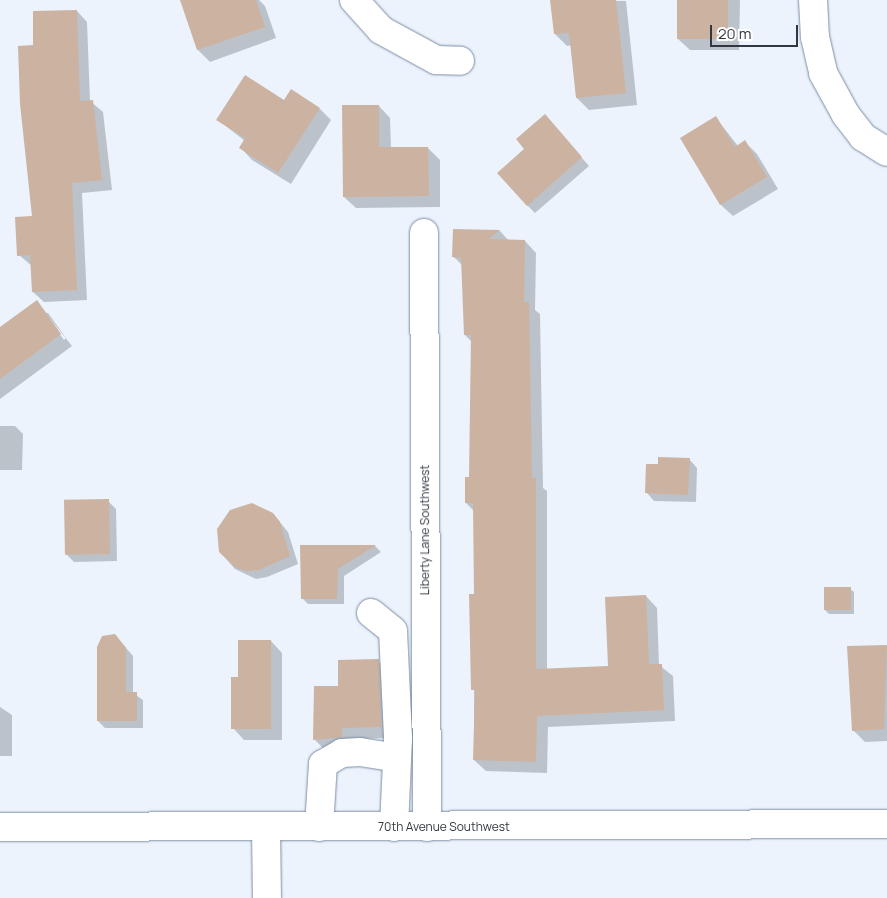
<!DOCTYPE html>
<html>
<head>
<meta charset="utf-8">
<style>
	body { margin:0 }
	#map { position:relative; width:887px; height:898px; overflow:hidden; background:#ecf3fd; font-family:Manrope,sans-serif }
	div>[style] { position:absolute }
	.shadow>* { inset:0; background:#0003 }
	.building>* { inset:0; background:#ccb2a0; transform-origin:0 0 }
	.roads { filter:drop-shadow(0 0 1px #7d8da3) drop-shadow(0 0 1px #7d8da3) }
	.minor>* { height:28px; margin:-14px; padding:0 14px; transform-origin:14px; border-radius:14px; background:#fff }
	span { translate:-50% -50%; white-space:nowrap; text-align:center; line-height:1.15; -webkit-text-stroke:5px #fff; paint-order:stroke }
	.street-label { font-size:12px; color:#303741 }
	.scale { position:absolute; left:710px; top:25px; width:88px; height:22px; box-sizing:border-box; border:2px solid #303741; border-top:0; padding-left:6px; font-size:15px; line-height:18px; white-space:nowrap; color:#303741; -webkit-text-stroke:4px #fff; paint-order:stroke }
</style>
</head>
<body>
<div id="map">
	<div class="shadow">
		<i style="clip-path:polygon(181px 0,259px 0,265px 6px,276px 38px,210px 62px,198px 50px)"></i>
		<i style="clip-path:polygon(552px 0,626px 1px,637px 105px,589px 110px,577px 98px,572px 45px,567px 46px,555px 34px)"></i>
		<i style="clip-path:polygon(679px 0,740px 0,739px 50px,690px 50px,678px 39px)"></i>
		<i style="clip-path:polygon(77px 11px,87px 22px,90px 101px,103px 112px,112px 190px,82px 193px,87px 300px,44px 302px,33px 292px,32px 266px,19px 255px,34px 218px,35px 46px)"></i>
		<i style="clip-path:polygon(284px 101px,320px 109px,331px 120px,291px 184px,252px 160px,241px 148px,245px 141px,218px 120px)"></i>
		<i style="clip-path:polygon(379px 106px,390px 118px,391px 148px,428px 148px,440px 160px,440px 207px,356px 208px,344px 197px)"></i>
		<i style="clip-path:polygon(716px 118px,738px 146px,745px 142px,757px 154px,778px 189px,733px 216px,721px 205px,681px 138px)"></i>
		<i style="clip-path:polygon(552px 124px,589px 166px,535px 213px,527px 205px)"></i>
		<i style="clip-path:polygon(454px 230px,500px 231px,509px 241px,525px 241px,536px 253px,535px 310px,540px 314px,543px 488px,547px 491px,547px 670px,609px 667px,646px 596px,657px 608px,659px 665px,673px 676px,675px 721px,548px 727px,547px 773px,486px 771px,474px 760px,474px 511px,466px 503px,471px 478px,472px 342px,465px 335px,463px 266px,454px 257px)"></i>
		<i style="clip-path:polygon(evenodd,37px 302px,72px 346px,0 399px,0 330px,37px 302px,45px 313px,48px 313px,66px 338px,64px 340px,45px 313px)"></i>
		<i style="clip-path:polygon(0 426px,15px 426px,23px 434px,22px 470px,0 470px)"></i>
		<i style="clip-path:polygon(690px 460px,697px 468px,696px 502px,654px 501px,647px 493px,659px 466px)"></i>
		<i style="clip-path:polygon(108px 501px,116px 509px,117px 561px,74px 562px,66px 554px)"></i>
		<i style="clip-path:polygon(273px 514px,288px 532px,298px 564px,267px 577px,256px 579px,235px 569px,220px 552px)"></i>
		<i style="clip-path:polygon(301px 546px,375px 546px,381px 552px,344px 576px,344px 604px,308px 604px,302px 598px)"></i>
		<i style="clip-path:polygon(850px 589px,854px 592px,854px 614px,829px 614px,825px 610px)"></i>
		<i style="clip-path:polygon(115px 635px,133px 656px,133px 693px,143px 700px,143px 728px,105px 728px,98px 721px)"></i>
		<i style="clip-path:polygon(271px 641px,282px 653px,282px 740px,244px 740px,233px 728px,240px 679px)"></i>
		<i style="clip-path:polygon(887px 646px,887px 741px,865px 742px,853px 730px,849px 648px)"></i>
		<i style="clip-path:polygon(378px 661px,390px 672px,392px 738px,353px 739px,326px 751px,315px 740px,339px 687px)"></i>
		<i style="clip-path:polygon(0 707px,12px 715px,12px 756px,0 756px)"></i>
	</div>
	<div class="building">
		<i style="clip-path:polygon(180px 0,256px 0,265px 27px,197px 50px)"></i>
		<i style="clip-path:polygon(550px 0,616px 0,626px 93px,576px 98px,569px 33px,554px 34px)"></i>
		<i style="left:677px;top:0;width:51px;height:39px"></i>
		<i style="clip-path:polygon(77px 10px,80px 101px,93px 100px,102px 180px,72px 183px,77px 290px,32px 292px,30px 255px,17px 256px,15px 217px,32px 216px,20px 104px,18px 46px,33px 45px,33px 11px)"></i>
		<i style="clip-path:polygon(245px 75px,284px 100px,291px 89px,320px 108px,278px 173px,239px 148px,245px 138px,216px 120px)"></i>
		<i style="clip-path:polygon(342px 105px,379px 105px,379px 147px,428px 147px,429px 196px,343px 197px)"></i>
		<i style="clip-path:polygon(545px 114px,582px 157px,527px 206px,497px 173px,524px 149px,516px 139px)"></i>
		<i style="clip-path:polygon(716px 116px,735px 147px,745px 140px,767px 177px,720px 205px,680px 138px)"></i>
		<i style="clip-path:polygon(453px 229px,500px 230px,489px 239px,525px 240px,524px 302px,529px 302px,532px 478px,536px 478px,536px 669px,608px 666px,605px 597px,646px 595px,649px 664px,662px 664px,664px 710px,537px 716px,536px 762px,473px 760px,475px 690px,471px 690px,469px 594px,474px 594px,473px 503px,465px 503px,465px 477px,469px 477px,471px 335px,464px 335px,461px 258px,452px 257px)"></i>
		<i style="clip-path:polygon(37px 300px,61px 334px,0 379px,0 327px)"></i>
		<i style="clip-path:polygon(658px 457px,690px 458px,688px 495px,645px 493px,646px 464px,658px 464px)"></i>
		<i style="left:109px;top:499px;width:55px;height:45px;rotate:89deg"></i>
		<i style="clip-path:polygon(252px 503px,273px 513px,280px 522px,290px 556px,259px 570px,247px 571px,236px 568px,219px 552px,217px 529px,230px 510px)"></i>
		<i style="clip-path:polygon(300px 545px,376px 545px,338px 569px,337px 599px,301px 599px)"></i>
		<i style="left:851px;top:587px;width:23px;height:27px;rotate:90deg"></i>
		<i style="clip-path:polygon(115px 634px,126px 648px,126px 692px,137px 692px,137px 721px,97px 721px,97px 647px,102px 636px)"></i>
		<i style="clip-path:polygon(238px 640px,271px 640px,271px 729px,231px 729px,231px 677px,238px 677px)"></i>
		<i style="clip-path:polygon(887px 645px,884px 729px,852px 731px,847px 646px)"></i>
		<i style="clip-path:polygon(379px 659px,381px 727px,342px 728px,342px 737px,313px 740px,314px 686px,338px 686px,338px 660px)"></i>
	</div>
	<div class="roads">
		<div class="minor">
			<i style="left:354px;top:0;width:40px;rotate:48deg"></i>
			<i style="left:381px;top:30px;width:63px;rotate:28.6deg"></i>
			<i style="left:436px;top:60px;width:24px;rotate:2deg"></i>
			<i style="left:813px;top:0;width:37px;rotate:87deg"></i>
			<i style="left:815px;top:37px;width:37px;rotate:77deg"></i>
			<i style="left:823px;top:73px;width:48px;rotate:61.3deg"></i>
			<i style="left:846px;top:115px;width:28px;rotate:52deg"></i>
			<i style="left:863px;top:137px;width:28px;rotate:32deg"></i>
			<i style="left:424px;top:233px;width:594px;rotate:89.71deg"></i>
			<i style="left:371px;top:613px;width:28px;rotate:39deg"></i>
			<i style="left:393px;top:631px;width:108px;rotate:87.3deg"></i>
			<i style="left:398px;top:739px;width:88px;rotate:92.6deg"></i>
			<i style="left:0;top:827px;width:887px;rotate:-0.19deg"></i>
			<i style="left:319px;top:827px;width:63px;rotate:-86.4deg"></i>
			<i style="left:323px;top:764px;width:22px;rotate:-30deg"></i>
			<i style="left:342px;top:753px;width:18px;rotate:-3deg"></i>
			<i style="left:360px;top:752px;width:37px;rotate:9deg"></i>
			<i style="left:266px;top:828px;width:70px;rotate:89.2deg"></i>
		</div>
	</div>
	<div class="street-label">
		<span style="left:425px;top:530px;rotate:-90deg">Liberty Lane Southwest</span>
		<span style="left:444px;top:827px">70th Avenue Southwest</span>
	</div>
	<div class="scale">20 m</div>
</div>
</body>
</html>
